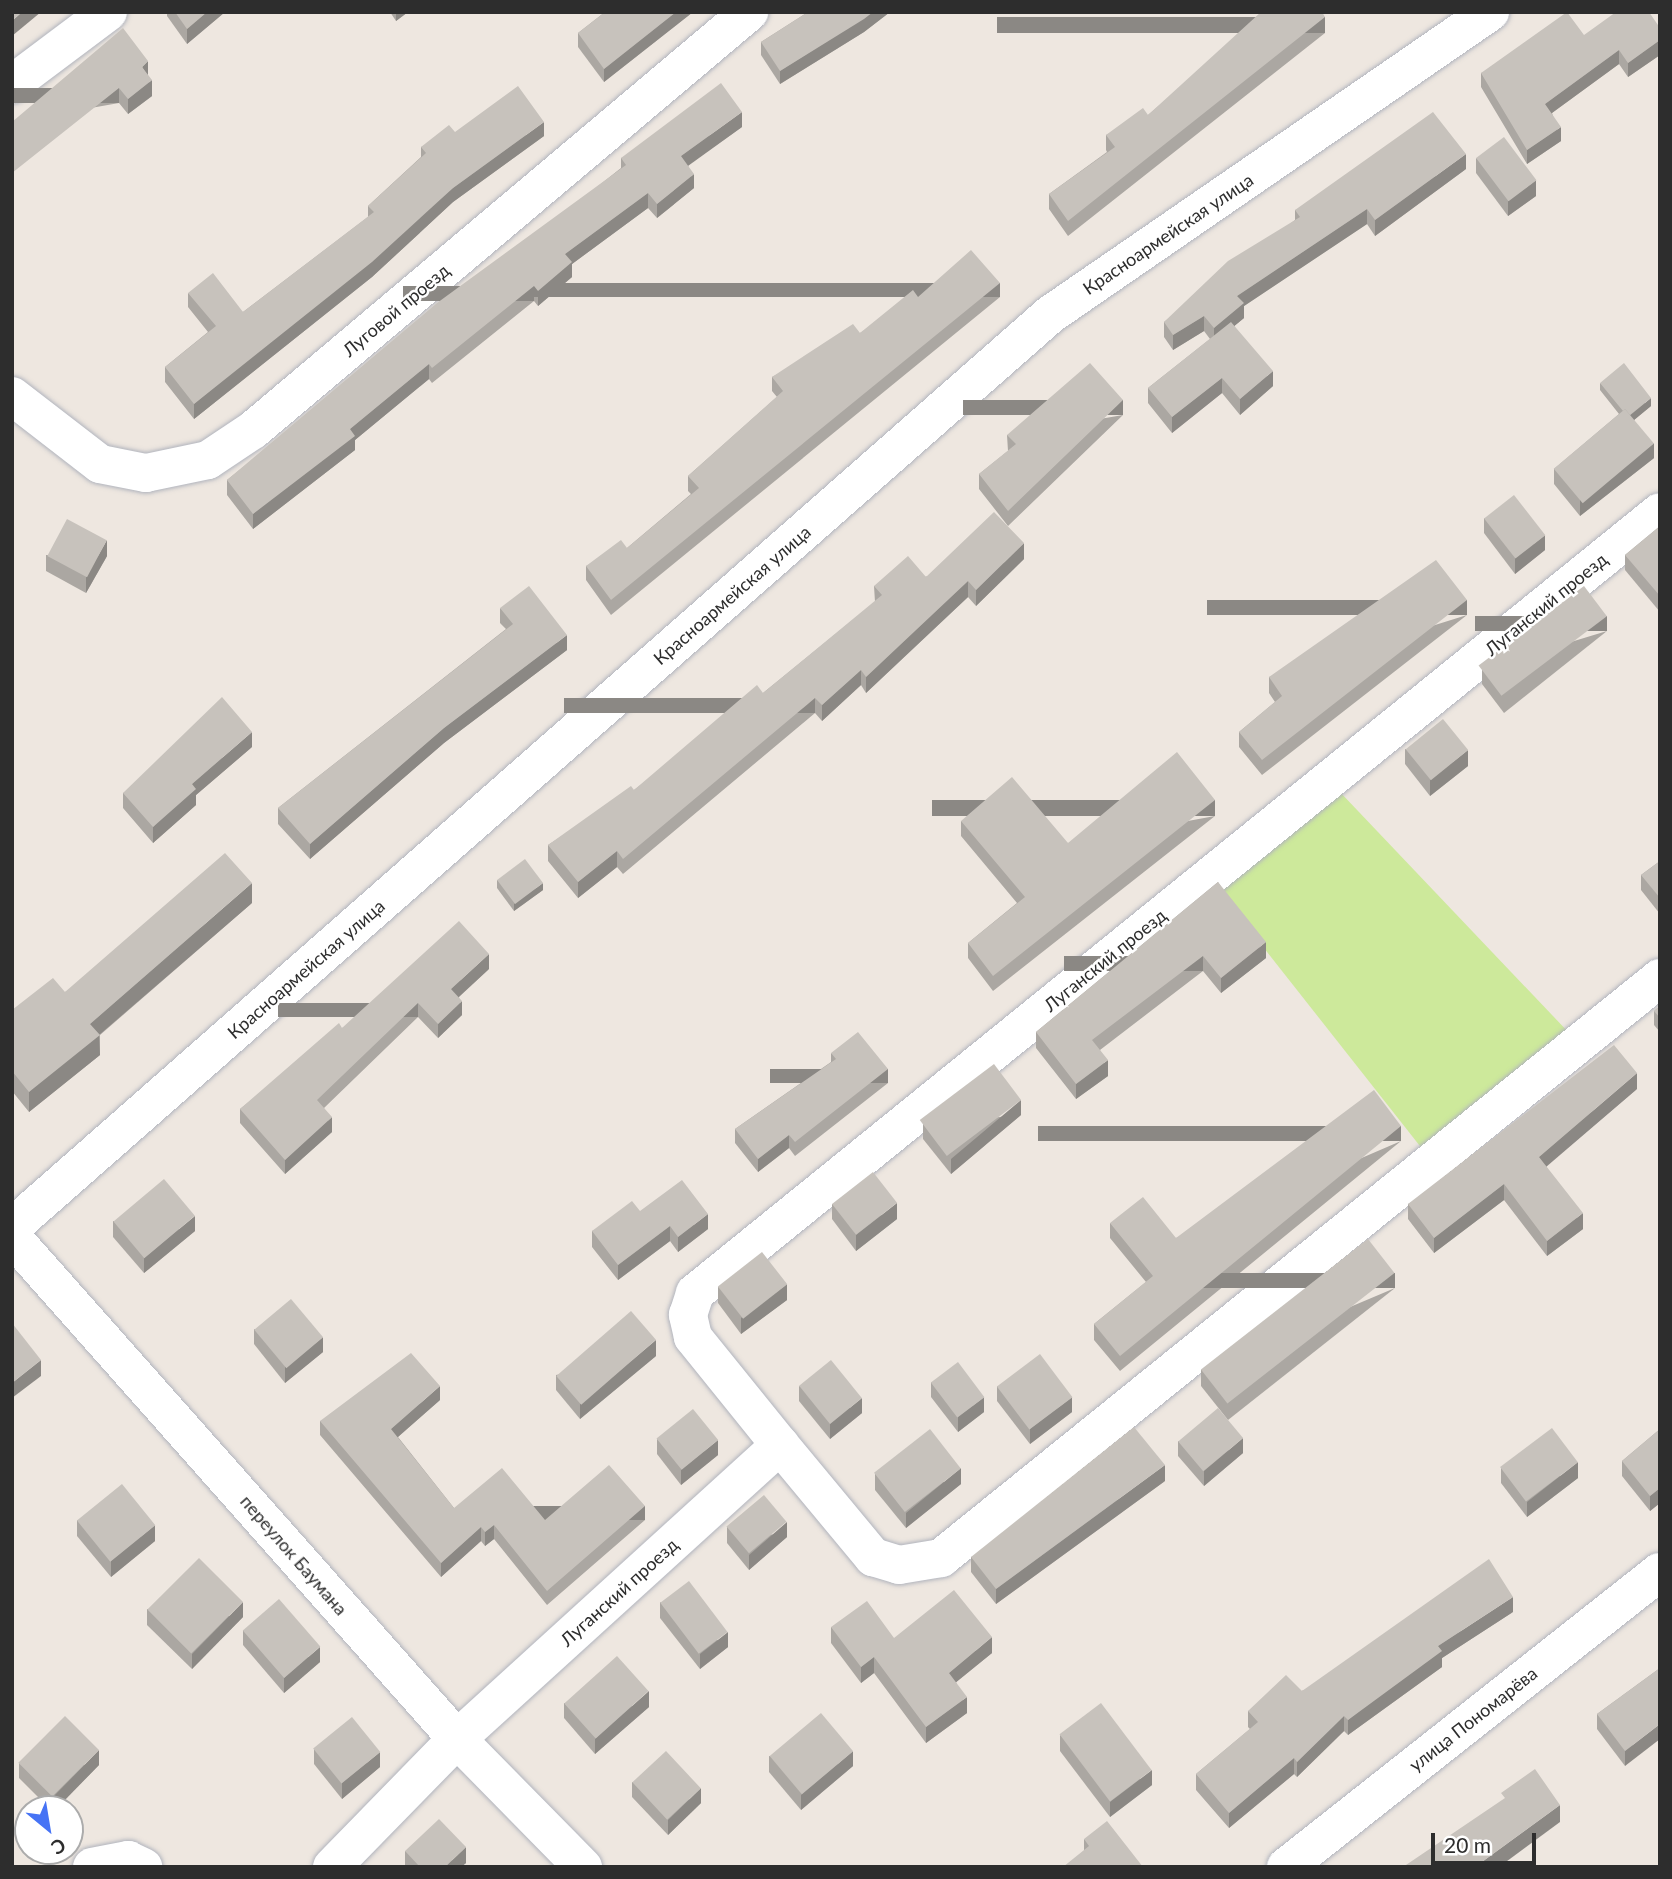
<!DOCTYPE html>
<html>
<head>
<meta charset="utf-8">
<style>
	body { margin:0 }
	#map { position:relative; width:1672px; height:1879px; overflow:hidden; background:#eee7e0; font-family:Lato,sans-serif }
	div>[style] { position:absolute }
	.pitch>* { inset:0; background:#cde99b }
	.roads { filter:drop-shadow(0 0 2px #b1b4bd) drop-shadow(0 0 2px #b1b4bd) }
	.minor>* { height:38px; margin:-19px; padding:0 19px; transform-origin:19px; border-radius:19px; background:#fff }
	.wall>* { inset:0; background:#aba7a2 }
	.shaded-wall>* { inset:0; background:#8b8884; transform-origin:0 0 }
	.building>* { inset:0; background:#c7c2bc; transform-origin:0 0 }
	span { translate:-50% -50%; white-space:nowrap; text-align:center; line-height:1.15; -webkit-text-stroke:5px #fff; paint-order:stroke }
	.street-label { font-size:18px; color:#2d2d2d }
	.frame { position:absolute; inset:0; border:14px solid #2d2d2d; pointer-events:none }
	.north { position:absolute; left:14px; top:1795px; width:70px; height:70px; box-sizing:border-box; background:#fff; border:2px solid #ababab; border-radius:50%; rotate:150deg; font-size:19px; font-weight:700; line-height:28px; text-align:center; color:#2d2d2d }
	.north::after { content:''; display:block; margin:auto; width:24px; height:32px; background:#4673f5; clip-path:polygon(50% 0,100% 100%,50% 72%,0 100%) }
	.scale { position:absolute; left:1431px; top:1833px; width:105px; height:32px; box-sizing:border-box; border:4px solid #2d2d2d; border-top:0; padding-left:9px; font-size:21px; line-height:24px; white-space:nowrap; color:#2d2d2d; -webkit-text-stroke:5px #fff; paint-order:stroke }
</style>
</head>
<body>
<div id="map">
	<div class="pitch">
		<i style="clip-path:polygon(1339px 791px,1572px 1036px,1427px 1155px,1219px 891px)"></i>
	</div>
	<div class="roads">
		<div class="minor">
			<i style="left:12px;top:84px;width:120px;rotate:-36.9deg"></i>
			<i style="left:12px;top:396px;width:111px;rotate:37.7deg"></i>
			<i style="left:100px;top:464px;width:47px;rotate:11.1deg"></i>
			<i style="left:146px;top:473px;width:63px;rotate:-11.8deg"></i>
			<i style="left:208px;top:460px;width:54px;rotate:-33.7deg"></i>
			<i style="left:253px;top:430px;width:649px;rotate:-40.12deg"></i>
			<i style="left:12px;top:1227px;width:1383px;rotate:-41.31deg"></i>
			<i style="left:1051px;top:314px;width:533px;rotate:-34.53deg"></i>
			<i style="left:12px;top:1237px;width:671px;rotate:48.44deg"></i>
			<i style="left:457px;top:1739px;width:180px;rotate:45.5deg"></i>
			<i style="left:780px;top:1445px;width:146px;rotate:50.3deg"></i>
			<i style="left:873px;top:1557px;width:27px;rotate:17deg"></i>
			<i style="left:899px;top:1565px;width:43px;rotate:-9.5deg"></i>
			<i style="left:941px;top:1558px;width:924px;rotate:-38.89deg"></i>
			<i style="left:92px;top:1867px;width:37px;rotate:-11deg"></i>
			<i style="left:128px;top:1860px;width:17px;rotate:25deg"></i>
			<i style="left:332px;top:1867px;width:179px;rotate:-45.7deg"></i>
			<i style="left:457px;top:1739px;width:437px;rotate:-42.3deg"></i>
			<i style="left:780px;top:1445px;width:139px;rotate:-128.9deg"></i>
			<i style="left:693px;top:1337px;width:23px;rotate:-103deg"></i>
			<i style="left:688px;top:1315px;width:23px;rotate:-72deg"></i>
			<i style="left:695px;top:1293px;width:1241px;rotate:-38.98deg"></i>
			<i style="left:1286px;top:1867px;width:476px;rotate:-38.3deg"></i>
		</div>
	</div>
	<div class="wall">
		<i style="clip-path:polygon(167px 12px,225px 12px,187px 44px,167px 16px)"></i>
		<i style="clip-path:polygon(390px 12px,408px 12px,396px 21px)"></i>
		<i style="clip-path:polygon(605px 12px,693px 12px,604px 82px,578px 47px,578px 33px)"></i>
		<i style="clip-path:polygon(808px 12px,890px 12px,864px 32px,780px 84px,761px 55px,761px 42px)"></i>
		<i style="clip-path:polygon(1267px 14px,1325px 33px,1068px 236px,1049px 209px,1049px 194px,1107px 152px,1106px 150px,1106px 135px,1148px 115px)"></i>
		<i style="clip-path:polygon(1660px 28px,1660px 55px,1628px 77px,1619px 64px,1552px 113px,1561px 141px,1527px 164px,1481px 87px,1481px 73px,1584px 35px)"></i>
		<i style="clip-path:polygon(148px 75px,152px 96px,128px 114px,119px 103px,12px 122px)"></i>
		<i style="clip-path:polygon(742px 127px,688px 165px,694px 188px,657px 218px,648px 208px,572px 264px,572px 277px,538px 306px,534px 301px,432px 383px,429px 379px,355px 440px,355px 450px,253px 529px,227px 495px,227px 480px,621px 168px,621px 158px)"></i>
		<i style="clip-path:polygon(455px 132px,544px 136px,453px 202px,372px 277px,194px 419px,165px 382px,165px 367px,208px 332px,188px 307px,188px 293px,243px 312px,368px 217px,368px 206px,421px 157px,421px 147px)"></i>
		<i style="clip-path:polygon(1476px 158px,1536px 196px,1508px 216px,1476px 173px)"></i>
		<i style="clip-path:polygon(1466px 169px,1375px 236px,1367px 224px,1244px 306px,1244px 318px,1234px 326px,1273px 386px,1240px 415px,1222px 393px,1172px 433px,1148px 403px,1148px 388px,1210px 339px,1204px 331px,1173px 350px,1164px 337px,1164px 322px,1295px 220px,1295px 210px)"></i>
		<i style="clip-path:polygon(918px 297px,1000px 297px,611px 615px,586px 580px,586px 566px,627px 548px,691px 494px,688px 491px,688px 476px,777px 397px,772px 391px,772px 377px,860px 333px)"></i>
		<i style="clip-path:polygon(1600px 383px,1651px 406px,1634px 420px,1654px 458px,1580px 516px,1554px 484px,1554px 469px,1619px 414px,1600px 390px)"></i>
		<i style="clip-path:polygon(1123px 415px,1008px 526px,979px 489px,979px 474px,1008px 451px,1007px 435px)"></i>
		<i style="clip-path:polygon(1484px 518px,1545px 550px,1515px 574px,1484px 533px)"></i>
		<i style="clip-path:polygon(1660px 526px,1660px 612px,1625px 570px,1625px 555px)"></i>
		<i style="clip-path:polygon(46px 555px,107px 556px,86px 593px,46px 571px)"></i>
		<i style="clip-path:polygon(1024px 559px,976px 606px,968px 597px,866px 693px,861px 685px,822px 721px,815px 713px,623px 874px,617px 867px,578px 898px,548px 861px,548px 845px,634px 790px,763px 693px,875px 602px,874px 586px)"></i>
		<i style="clip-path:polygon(500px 608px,567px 650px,444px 743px,310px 859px,278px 824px,278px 808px,506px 629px,500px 623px)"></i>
		<i style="clip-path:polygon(1467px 615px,1262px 775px,1239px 747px,1239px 732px,1275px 702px,1269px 693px,1269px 677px)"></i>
		<i style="clip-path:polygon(1607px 631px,1504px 713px,1482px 684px,1482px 669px)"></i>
		<i style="clip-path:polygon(252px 747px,196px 795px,196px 805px,153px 843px,123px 808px,123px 793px)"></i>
		<i style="clip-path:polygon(1405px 749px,1468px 766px,1430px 796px,1405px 764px)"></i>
		<i style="clip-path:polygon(1215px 816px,993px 991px,968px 958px,968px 943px,1017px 903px,961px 836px,961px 821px,1068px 843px)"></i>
		<i style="clip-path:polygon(1660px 861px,1660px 914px,1641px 890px,1641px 875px)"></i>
		<i style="clip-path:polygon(497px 880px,543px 890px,514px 911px,497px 888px)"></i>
		<i style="clip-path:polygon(1218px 882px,1266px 958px,1221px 993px,1203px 971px,1100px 1050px,1108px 1076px,1076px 1099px,1036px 1048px,1036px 1032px)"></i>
		<i style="clip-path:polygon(252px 903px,100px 1035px,100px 1055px,29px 1112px,12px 1091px,12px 1010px,65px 992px)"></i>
		<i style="clip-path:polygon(489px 969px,459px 997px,462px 1015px,438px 1038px,418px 1017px,324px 1108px,332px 1132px,285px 1174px,240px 1123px,240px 1109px,342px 1028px)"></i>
		<i style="clip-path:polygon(1660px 1006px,1660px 1032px,1654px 1025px,1654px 1011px)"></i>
		<i style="clip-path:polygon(831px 1053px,888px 1083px,795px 1156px,789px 1148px,758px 1172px,735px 1143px,735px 1129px,831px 1062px)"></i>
		<i style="clip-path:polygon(1637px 1089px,1546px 1166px,1583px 1229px,1547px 1256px,1504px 1200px,1434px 1253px,1408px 1219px,1408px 1204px)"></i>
		<i style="clip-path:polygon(1021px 1115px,951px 1174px,923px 1139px,923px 1124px)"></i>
		<i style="clip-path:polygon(1401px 1141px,1120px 1371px,1094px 1340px,1094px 1324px,1146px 1282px,1110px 1238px,1110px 1223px,1176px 1238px)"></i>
		<i style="clip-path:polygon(832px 1204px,897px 1219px,856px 1251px,832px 1219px)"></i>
		<i style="clip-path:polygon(640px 1211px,708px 1229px,678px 1252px,670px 1241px,618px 1280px,592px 1247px,592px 1231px)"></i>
		<i style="clip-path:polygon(113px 1221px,195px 1231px,144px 1273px,113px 1237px)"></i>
		<i style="clip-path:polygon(718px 1287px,787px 1300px,741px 1334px,718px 1303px)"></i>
		<i style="clip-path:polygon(1395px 1288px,1228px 1420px,1201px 1386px,1201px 1370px)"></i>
		<i style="clip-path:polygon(254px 1329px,323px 1352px,285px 1383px,254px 1344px)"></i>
		<i style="clip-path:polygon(656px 1356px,580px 1419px,556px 1390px,556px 1375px)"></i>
		<i style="clip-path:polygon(931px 1382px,984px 1412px,958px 1432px,931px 1397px)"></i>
		<i style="clip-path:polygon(799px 1386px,862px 1413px,830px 1439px,799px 1401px)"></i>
		<i style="clip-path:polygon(997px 1386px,1072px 1412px,1030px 1444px,997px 1401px)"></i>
		<i style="clip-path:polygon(440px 1400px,398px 1437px,454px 1508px,545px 1520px,645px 1520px,547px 1605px,494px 1539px,485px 1546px,481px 1541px,441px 1577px,320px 1435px,320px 1421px)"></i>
		<i style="clip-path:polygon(1660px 1429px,1660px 1503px,1650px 1511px,1622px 1476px,1622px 1461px)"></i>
		<i style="clip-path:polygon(657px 1439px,718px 1455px,681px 1485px,657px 1454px)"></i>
		<i style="clip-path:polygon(1178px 1441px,1243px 1453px,1204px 1486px,1178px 1456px)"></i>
		<i style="clip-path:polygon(1501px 1468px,1578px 1478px,1527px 1517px,1501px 1483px)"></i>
		<i style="clip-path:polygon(875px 1474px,961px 1484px,906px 1528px,875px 1490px)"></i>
		<i style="clip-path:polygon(1165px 1481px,996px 1604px,971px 1572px,971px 1557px)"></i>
		<i style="clip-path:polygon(77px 1520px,155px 1541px,111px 1577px,77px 1536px)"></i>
		<i style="clip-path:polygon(727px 1527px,787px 1537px,749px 1570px,727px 1543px)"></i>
		<i style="clip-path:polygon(660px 1602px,728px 1647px,700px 1669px,660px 1618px)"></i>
		<i style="clip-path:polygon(147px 1609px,243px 1617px,192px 1669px,147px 1625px)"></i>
		<i style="clip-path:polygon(1513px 1612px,1442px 1658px,1442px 1667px,1348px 1735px,1344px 1731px,1297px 1777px,1294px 1774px,1229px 1828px,1196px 1790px,1196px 1774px,1250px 1729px,1248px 1727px,1248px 1711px)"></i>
		<i style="clip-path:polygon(831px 1627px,894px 1638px,992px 1653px,956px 1682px,967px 1713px,926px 1743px,874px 1673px,861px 1683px,831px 1643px)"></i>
		<i style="clip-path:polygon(243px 1630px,320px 1662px,284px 1693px,243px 1645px)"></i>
		<i style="clip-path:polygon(1660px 1668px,1625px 1766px,1597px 1729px,1597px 1714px)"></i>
		<i style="clip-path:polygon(564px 1703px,649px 1707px,595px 1754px,564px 1718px)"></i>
		<i style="clip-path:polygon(1060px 1735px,1152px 1785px,1110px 1817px,1060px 1751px)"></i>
		<i style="clip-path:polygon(314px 1749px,380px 1767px,342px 1799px,314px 1764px)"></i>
		<i style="clip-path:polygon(769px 1756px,853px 1766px,801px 1810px,769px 1772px)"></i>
		<i style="clip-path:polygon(19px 1763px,99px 1765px,56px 1809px,50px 1809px,19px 1778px)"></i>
		<i style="clip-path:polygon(632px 1782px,701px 1803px,668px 1835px,632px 1797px)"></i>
		<i style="clip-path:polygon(1084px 1839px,1143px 1867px,1084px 1850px)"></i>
		<i style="clip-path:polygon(405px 1851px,466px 1863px,461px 1867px,405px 1867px)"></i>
	</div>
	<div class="shaded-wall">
		<i style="clip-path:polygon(22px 12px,41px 12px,12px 36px,12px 21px)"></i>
		<i style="clip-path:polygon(207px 12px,225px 12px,187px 44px,187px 29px)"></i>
		<i style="clip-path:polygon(396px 12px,408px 12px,396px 21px)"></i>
		<i style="clip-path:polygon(676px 12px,693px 12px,604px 82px,604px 69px)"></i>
		<i style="clip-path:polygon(873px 12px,890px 12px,864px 32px,780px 84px,780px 71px)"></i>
		<i style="left:1325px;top:17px;width:16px;height:328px;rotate:90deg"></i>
		<i style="clip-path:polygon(1660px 40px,1660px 55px,1628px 77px,1628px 63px)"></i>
		<i style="clip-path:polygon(1619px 50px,1619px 64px,1545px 118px,1545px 104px)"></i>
		<i style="clip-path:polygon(148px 61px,148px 77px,142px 67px)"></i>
		<i style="clip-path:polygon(152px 80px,152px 96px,128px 114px,128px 99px)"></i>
		<i style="left:119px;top:88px;width:15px;height:137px;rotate:90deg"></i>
		<i style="clip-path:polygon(742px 112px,742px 127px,681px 171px,681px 156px)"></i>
		<i style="clip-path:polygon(544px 122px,544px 136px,453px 202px,372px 277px,194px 419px,194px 404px,453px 188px)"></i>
		<i style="clip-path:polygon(1561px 127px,1561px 141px,1527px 164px,1527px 150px)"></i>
		<i style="clip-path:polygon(1466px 154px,1466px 169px,1375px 236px,1375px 220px)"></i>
		<i style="clip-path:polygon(694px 174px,694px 188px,657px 218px,657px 204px)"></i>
		<i style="clip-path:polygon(1536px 180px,1536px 196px,1508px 216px,1508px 201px)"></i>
		<i style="clip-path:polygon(648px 193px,648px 208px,572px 264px,572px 277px,538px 306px,538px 291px,565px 254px)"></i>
		<i style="clip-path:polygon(1367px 209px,1367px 224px,1244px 306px,1244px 318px,1214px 343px,1214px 328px,1237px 296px)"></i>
		<i style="left:1000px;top:283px;width:14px;height:502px;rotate:90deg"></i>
		<i style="left:534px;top:286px;width:15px;height:131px;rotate:90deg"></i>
		<i style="clip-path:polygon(1204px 316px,1204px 331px,1173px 350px,1173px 335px)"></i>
		<i style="clip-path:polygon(429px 364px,429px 379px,355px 440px,355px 450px,253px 529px,253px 514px,350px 429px)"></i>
		<i style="clip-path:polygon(1273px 371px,1273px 386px,1240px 415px,1240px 399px)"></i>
		<i style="clip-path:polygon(1222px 378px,1222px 393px,1172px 433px,1172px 417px)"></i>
		<i style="clip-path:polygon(1651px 398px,1651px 406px,1628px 425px,1628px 417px)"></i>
		<i style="left:1123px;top:400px;width:15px;height:160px;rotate:90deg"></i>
		<i style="clip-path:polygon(1654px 443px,1654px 458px,1580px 516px,1580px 500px)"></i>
		<i style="clip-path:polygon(1545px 535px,1545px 550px,1515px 574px,1515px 558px)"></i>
		<i style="clip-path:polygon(107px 540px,107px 556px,86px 593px,86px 577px)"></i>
		<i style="clip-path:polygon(1024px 543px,1024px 559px,976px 606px,976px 590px)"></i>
		<i style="clip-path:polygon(968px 581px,968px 597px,866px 693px,866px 677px)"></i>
		<i style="left:1467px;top:600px;width:15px;height:260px;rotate:90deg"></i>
		<i style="left:1607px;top:616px;width:15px;height:132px;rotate:90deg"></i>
		<i style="clip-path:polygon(567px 635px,567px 650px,444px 743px,310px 859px,310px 844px,444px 728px)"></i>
		<i style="clip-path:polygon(861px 670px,861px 685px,822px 721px,822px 705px)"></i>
		<i style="left:815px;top:698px;width:15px;height:251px;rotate:90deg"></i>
		<i style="clip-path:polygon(252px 732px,252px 747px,196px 795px,196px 805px,153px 843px,153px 827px,192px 784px)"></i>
		<i style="clip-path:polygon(1468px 750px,1468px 766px,1430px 796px,1430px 780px)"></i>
		<i style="left:1215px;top:800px;width:16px;height:283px;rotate:90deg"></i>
		<i style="clip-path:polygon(617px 851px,617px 867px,578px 898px,578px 882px)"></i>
		<i style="clip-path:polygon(252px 883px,252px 903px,99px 1035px,100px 1055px,29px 1112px,29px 1092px,90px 1024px)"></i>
		<i style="clip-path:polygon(543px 883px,543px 890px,514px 911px,514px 904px)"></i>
		<i style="clip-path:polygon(1266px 942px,1266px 958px,1221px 993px,1221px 978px)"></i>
		<i style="clip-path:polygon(489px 954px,489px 969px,451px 1004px,451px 989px)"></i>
		<i style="left:1203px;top:956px;width:15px;height:139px;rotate:90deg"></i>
		<i style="clip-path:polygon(462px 1001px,462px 1015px,438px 1038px,438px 1024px)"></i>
		<i style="left:418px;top:1003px;width:14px;height:140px;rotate:90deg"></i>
		<i style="clip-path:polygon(1108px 1060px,1108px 1076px,1076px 1099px,1076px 1084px)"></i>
		<i style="left:888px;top:1069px;width:14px;height:118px;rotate:90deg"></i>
		<i style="clip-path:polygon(1637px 1073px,1637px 1089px,1539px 1173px,1539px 1157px)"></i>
		<i style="clip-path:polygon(1021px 1100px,1021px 1115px,951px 1174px,951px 1159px)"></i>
		<i style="clip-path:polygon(332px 1117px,332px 1132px,285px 1174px,285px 1160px)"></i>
		<i style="left:1401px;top:1126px;width:15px;height:363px;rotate:90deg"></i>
		<i style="clip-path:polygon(789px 1135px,789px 1148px,758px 1172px,758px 1159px)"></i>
		<i style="clip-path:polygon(1504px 1184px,1504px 1200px,1434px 1253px,1434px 1238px)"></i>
		<i style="clip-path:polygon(897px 1203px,897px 1219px,856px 1251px,856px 1235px)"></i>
		<i style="clip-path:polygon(1583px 1213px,1583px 1229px,1547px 1256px,1547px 1241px)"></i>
		<i style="clip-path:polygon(708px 1214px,708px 1229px,678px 1252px,678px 1237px)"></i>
		<i style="clip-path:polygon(195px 1216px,195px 1231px,144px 1273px,144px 1258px)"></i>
		<i style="clip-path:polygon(670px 1226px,670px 1241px,618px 1280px,618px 1265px)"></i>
		<i style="left:1395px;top:1273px;width:15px;height:213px;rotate:90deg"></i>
		<i style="clip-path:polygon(787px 1284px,787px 1300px,741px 1334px,741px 1318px)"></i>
		<i style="clip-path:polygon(323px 1337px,323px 1352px,285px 1383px,285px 1367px)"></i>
		<i style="clip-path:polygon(656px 1340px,656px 1356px,580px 1419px,580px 1404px)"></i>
		<i style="clip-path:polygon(41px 1360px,41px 1376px,12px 1398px,12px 1383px)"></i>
		<i style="clip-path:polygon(440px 1386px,440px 1400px,391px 1443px,391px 1429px)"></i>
		<i style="clip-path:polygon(984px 1397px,984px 1412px,958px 1432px,958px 1417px)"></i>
		<i style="clip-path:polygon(1072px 1397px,1072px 1412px,1030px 1444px,1030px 1429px)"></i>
		<i style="clip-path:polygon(862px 1398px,862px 1413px,830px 1439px,830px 1424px)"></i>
		<i style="clip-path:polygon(1243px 1438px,1243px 1453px,1204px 1486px,1204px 1471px)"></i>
		<i style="clip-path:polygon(718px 1440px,718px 1455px,681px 1485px,681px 1470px)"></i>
		<i style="clip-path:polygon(1578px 1462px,1578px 1478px,1527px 1517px,1527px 1502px)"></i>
		<i style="clip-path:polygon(1165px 1465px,1165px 1481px,996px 1604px,996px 1589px)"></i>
		<i style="clip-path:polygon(961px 1468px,961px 1484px,906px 1528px,906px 1513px)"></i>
		<i style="clip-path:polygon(1660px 1488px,1660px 1503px,1650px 1511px,1650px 1496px)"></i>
		<i style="left:645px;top:1506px;width:14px;height:130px;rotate:90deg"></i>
		<i style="clip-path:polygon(787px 1522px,787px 1537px,749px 1570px,749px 1555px)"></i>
		<i style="clip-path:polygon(155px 1525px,155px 1541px,111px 1577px,111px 1561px)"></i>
		<i style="clip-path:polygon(494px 1525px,494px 1539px,485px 1546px,485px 1532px)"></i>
		<i style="clip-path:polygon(481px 1527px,481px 1541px,441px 1577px,441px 1563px)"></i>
		<i style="clip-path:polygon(1513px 1597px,1513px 1612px,1442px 1658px,1442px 1667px,1348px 1735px,1348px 1720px,1438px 1646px)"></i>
		<i style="clip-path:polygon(243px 1602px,243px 1617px,192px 1669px,192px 1654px)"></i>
		<i style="clip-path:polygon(728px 1632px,728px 1647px,700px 1669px,700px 1654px)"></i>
		<i style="clip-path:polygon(992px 1637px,992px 1653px,949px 1688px,949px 1673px)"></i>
		<i style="clip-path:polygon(320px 1647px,320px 1662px,284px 1693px,284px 1678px)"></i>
		<i style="clip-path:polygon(874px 1657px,874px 1673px,861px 1683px,861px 1667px)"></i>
		<i style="clip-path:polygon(649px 1691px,649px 1707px,595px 1754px,595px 1739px)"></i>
		<i style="clip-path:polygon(967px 1697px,967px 1713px,926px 1743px,926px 1727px)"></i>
		<i style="clip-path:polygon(1344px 1716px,1344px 1731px,1297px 1777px,1297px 1762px)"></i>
		<i style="clip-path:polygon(1660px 1724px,1660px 1739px,1625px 1766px,1625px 1751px)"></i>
		<i style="clip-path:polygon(99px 1750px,99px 1765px,56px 1809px,53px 1809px,53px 1797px)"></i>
		<i style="clip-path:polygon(853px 1751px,853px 1766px,801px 1810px,801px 1795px)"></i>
		<i style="clip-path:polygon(380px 1752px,380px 1767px,342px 1799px,342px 1783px)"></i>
		<i style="clip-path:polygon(1294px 1758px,1294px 1774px,1229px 1828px,1229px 1813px)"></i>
		<i style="clip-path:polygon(1152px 1770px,1152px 1785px,1110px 1817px,1110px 1802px)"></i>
		<i style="clip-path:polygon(701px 1788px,701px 1803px,668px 1835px,668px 1820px)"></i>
		<i style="clip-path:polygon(1560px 1805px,1560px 1822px,1499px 1867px,1475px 1867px)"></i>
		<i style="clip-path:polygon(466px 1847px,466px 1863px,461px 1867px,445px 1867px)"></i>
	</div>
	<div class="building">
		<i style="clip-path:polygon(12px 12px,22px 12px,12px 21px)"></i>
		<i style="clip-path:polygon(175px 12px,207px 12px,187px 29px)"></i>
		<i style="clip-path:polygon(605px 12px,676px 12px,604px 69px,578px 33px)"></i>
		<i style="clip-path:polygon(808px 12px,873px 12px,864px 19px,780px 71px,761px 42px)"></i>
		<i style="clip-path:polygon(1261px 12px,1266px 12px,1267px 14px,1270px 12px,1322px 12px,1325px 17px,1068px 221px,1049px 194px,1115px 147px,1106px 135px,1143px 108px,1148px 115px)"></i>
		<i style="clip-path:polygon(1567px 12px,1584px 35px,1616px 12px,1649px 12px,1660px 28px,1660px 40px,1628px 63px,1619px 50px,1545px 104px,1561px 127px,1527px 150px,1481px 73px)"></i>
		<i style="clip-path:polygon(123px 28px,148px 61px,142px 67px,152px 80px,128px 99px,119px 88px,12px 173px,12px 122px)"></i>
		<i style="clip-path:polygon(721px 83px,742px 112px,681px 156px,694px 174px,657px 204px,648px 193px,565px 254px,572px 262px,538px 291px,534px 286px,432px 368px,429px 364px,350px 429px,355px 436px,253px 514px,227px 480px,437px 303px,626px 165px,621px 158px)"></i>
		<i style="clip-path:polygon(518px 86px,544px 122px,453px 188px,372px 262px,194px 404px,165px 367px,216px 326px,188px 293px,213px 273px,243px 312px,374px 212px,368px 206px,426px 153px,421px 147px,449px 125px,455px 132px)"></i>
		<i style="clip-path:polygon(1433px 112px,1466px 154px,1375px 220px,1367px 209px,1237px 296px,1244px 303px,1214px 328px,1204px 316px,1173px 335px,1164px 322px,1228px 261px,1300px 217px,1295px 210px)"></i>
		<i style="left:1504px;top:137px;width:54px;height:35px;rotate:53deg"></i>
		<i style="clip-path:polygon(971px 250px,1000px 283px,611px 600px,586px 566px,621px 540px,627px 548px,699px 488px,688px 476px,783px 391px,772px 377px,853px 324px,860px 333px,913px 290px,918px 297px)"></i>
		<i style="clip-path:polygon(1231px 322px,1273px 371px,1240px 399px,1222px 378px,1172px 417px,1148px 388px)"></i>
		<i style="clip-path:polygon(1090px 363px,1123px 400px,1008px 511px,979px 474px,1016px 444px,1007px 435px)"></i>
		<i style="clip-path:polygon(1624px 363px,1651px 398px,1630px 415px,1625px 409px,1623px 411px,1600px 383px)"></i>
		<i style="left:1625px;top:409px;width:45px;height:93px;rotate:50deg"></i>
		<i style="left:1514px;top:495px;width:51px;height:38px;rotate:52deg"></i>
		<i style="clip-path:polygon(994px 512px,1024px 543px,976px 590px,968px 581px,866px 677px,861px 670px,822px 705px,815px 698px,623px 859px,617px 851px,578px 882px,548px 845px,631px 786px,634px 790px,757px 685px,763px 693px,882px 595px,874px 586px,908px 556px,926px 577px)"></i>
		<i style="left:67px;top:519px;width:45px;height:42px;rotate:28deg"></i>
		<i style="clip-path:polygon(1660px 526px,1660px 596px,1625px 555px)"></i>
		<i style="clip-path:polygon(1436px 560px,1467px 600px,1262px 760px,1239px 732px,1282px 696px,1269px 677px)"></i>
		<i style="clip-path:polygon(529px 586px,567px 635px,444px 728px,310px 844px,278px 808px,513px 624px,500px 608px)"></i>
		<i style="left:1584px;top:586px;width:38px;height:132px;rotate:53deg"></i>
		<i style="clip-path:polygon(222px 697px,252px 732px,192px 784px,196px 789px,153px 827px,123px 793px)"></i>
		<i style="left:1443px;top:719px;width:40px;height:48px;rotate:51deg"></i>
		<i style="clip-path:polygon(1177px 752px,1215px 800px,993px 976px,968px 943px,1025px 897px,961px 821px,1012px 777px,1068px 843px)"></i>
		<i style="clip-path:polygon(225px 853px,252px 883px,90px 1024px,100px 1035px,29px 1092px,12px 1071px,12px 1010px,53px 978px,65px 992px)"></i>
		<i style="left:525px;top:859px;width:30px;height:35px;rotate:53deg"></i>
		<i style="clip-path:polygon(1660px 861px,1660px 898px,1641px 875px)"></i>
		<i style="clip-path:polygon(1218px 882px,1266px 942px,1221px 978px,1203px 956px,1092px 1040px,1108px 1060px,1076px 1084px,1036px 1032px)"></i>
		<i style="clip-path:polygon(459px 921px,489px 954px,451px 989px,462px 1001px,438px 1024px,418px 1003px,317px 1100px,332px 1117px,285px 1160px,240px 1109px,339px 1023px,342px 1028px)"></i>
		<i style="clip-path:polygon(1660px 1006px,1660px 1018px,1654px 1011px)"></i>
		<i style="clip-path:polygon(858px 1032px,888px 1069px,795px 1142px,789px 1135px,758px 1159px,735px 1129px,836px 1059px,831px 1053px)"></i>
		<i style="clip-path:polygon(1614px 1045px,1637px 1073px,1539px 1157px,1583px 1213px,1547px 1241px,1504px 1184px,1434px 1238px,1408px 1204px)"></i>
		<i style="left:994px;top:1064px;width:45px;height:93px;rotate:53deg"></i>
		<i style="clip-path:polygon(1374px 1090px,1401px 1126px,1120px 1356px,1094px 1324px,1153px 1276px,1110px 1223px,1143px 1197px,1176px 1238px)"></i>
		<i style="left:873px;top:1172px;width:39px;height:52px;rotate:52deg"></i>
		<i style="left:164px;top:1179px;width:48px;height:66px;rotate:50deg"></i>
		<i style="clip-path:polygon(682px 1180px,708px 1214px,678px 1237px,670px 1226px,618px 1265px,592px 1231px,632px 1201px,640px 1211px)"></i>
		<i style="left:1368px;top:1239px;width:43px;height:212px;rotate:52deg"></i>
		<i style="left:762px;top:1252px;width:41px;height:56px;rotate:52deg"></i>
		<i style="left:291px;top:1299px;width:50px;height:48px;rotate:50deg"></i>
		<i style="left:631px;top:1311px;width:38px;height:99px;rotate:49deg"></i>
		<i style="clip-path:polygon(12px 1323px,41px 1360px,12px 1383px)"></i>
		<i style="clip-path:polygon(411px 1353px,440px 1386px,391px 1429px,454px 1508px,502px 1468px,545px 1520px,609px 1465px,645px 1506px,547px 1591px,494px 1525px,485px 1532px,481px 1527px,441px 1563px,320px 1421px)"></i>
		<i style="left:1040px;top:1354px;width:54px;height:54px;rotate:53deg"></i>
		<i style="left:831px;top:1360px;width:49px;height:41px;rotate:51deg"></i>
		<i style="left:958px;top:1362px;width:44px;height:34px;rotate:53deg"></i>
		<i style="left:1218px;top:1408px;width:39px;height:52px;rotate:50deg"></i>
		<i style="left:693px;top:1409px;width:40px;height:47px;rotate:51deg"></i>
		<i style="clip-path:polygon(1134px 1427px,1165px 1465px,996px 1589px,971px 1557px)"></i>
		<i style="left:1552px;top:1428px;width:43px;height:65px;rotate:53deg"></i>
		<i style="left:930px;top:1429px;width:50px;height:71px;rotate:52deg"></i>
		<i style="clip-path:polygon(1660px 1429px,1660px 1488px,1650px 1496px,1622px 1461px)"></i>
		<i style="left:122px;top:1484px;width:53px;height:58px;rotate:51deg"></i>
		<i style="left:764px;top:1495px;width:35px;height:49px;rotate:50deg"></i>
		<i style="left:199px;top:1558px;width:62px;height:73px;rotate:45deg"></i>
		<i style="clip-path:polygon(1489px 1559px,1513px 1597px,1438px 1646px,1442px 1651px,1348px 1720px,1344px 1716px,1297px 1762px,1294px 1758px,1229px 1813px,1196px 1774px,1258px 1722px,1248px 1711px,1286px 1675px,1302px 1691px)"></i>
		<i style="left:689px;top:1581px;width:64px;height:36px;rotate:53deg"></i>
		<i style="clip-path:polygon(954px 1590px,992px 1637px,949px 1673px,967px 1697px,926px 1727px,874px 1657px,861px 1667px,831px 1627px,867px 1601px,894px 1638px)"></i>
		<i style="left:279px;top:1599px;width:63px;height:48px;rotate:49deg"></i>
		<i style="left:617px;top:1656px;width:47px;height:71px;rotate:48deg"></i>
		<i style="clip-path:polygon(1660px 1668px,1660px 1724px,1625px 1751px,1597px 1714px)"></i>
		<i style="left:1101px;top:1703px;width:84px;height:52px;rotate:53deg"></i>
		<i style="left:821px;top:1713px;width:50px;height:67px;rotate:50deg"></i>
		<i style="left:65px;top:1716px;width:48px;height:66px;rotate:45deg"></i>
		<i style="left:352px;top:1717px;width:45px;height:50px;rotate:51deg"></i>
		<i style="left:666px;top:1751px;width:51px;height:46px;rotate:47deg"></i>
		<i style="clip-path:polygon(1535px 1769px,1560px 1805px,1475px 1867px,1403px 1867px,1505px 1798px,1501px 1793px)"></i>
		<i style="clip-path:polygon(439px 1819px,466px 1847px,445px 1867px,420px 1867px,405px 1851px)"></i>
		<i style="clip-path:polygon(1107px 1821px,1143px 1867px,1063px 1867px,1089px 1846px,1084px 1839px)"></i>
	</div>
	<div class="street-label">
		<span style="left:1168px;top:234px;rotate:-34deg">Красноармейская улица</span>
		<span style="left:396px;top:310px;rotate:-40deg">Луговой проезд</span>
		<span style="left:732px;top:595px;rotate:-41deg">Красноармейская улица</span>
		<span style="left:1546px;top:604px;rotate:-39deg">Луганский проезд</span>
		<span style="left:1105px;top:960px;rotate:-39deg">Луганский проезд</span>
		<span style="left:306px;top:969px;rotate:-41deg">Красноармейская улица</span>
		<span style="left:294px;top:1555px;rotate:49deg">переулок Баумана</span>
		<span style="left:619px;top:1592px;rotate:-42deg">Луганский проезд</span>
		<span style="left:1473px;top:1719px;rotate:-38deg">улица Пономарёва</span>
	</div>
	<div class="frame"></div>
	<div class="north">С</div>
	<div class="scale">20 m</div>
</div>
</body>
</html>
